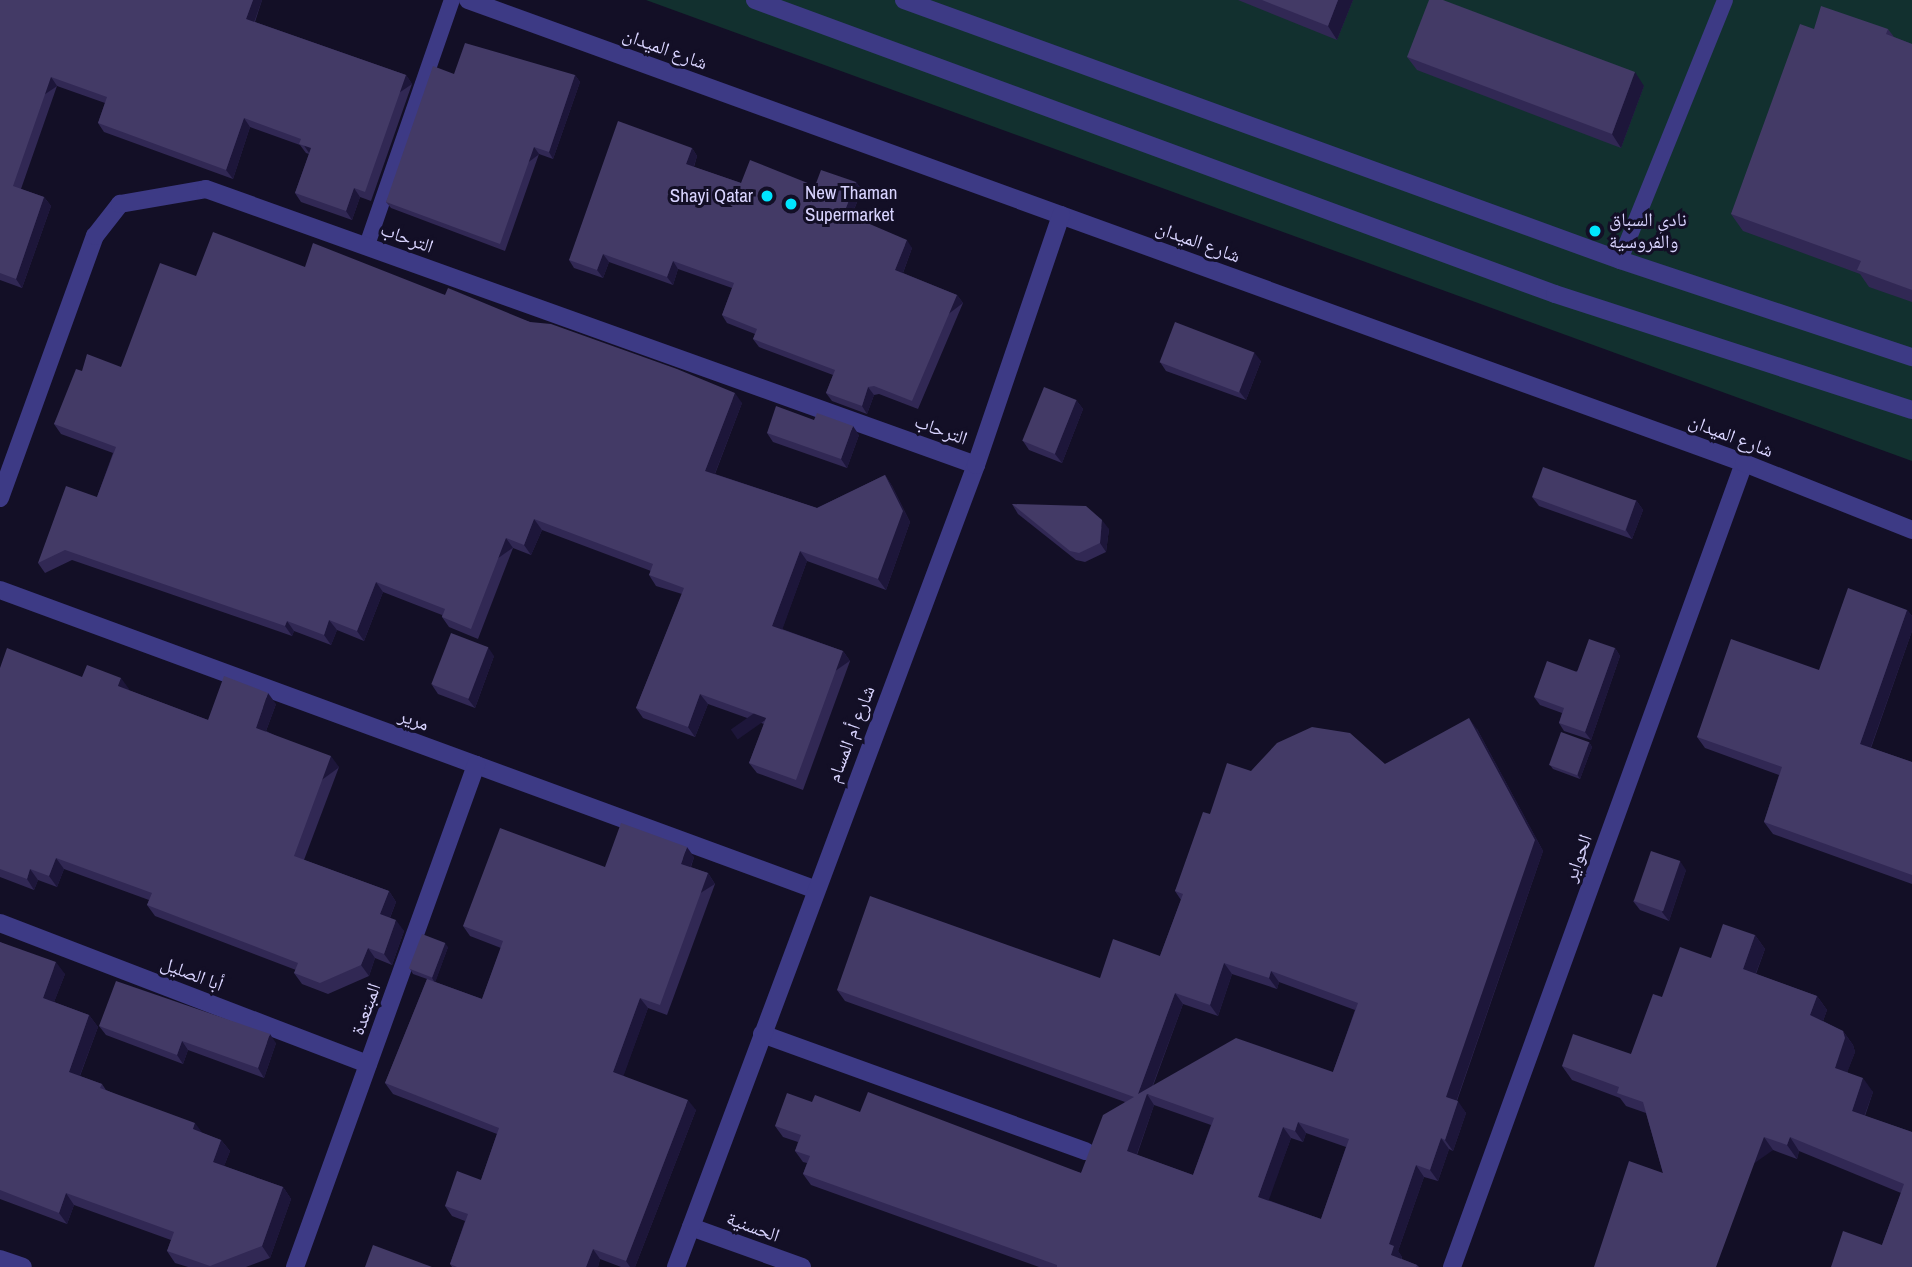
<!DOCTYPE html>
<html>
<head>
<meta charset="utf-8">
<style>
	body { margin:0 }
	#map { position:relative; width:1912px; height:1267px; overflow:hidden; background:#130f26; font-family:"Archivo Narrow","Noto Naskh Arabic",sans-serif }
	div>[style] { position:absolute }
	.green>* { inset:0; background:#12302f }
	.service>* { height:16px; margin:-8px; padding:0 8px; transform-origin:8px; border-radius:8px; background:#3d3a85 }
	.minor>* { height:18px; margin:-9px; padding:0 9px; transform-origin:9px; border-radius:9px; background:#3d3a85 }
	.tertiary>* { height:18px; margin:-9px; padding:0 9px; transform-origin:9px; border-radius:9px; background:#3d3a85 }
	.wall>* { inset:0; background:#312854 }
	.shaded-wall>* { inset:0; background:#1d163a; transform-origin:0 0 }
	.building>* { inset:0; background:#433a66; transform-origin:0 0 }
	.dots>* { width:19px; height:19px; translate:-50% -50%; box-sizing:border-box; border:4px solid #130f26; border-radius:50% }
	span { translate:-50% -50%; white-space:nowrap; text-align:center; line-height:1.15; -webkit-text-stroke:6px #130f26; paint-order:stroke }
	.street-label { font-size:19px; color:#d9d4ff }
	.poi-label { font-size:19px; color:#d9d4ff }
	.left { translate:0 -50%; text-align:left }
	.right { translate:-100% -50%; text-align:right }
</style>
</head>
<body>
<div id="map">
	<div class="green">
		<i style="clip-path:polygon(646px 0,1912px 0,1912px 461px)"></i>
	</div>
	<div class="service">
		<i style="left:367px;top:245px;width:259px;rotate:-70.9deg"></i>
		<i style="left:1620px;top:260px;width:280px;rotate:-68deg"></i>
	</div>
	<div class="minor">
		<i style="left:755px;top:0;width:852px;rotate:20.18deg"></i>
		<i style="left:1555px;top:294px;width:375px;rotate:18deg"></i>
		<i style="left:904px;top:0;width:762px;rotate:19.96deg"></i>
		<i style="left:1620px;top:260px;width:308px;rotate:18.4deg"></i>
		<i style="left:0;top:498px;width:279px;rotate:-70.1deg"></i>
		<i style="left:95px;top:236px;width:41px;rotate:-52deg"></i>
		<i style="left:120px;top:204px;width:87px;rotate:-9.9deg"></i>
		<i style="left:206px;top:189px;width:818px;rotate:19.72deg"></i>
		<i style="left:0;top:590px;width:867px;rotate:20.17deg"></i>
		<i style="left:0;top:923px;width:394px;rotate:21deg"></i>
		<i style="left:762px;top:1034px;width:344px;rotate:19.9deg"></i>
		<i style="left:691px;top:1227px;width:118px;rotate:19.8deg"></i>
		<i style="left:0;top:1259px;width:24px;rotate:19deg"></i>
		<i style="left:295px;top:1267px;width:534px;rotate:-70.17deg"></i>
		<i style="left:1452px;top:1267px;width:855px;rotate:-70.04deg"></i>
	</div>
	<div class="tertiary">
		<i style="left:468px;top:0;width:1357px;rotate:19.94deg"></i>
		<i style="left:1744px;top:463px;width:181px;rotate:21.7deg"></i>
		<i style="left:676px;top:1267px;width:856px;rotate:-69.49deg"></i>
		<i style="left:976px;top:465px;width:264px;rotate:-71.2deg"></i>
	</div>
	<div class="wall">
		<i style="clip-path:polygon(0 0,262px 0,255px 22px,406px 75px,412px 84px,371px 201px,360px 197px,352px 220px,301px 202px,295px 193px,309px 154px,306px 153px,300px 145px,250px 127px,233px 179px,104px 132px,98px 123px,105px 103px,57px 86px,21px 189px,44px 197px,51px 206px,22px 288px,0 280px)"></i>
		<i style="clip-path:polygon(1238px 0,1353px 0,1337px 40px)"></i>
		<i style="clip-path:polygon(1814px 29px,1888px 29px,1894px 37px,1912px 44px,1912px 302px,1869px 287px,1860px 274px,1743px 231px,1731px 214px)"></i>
		<i style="clip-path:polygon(1407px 57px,1644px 86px,1621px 148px,1417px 70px)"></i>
		<i style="clip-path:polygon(454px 74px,575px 75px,580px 82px,553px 159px,539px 154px,505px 251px,391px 208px,386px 202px)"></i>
		<i style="clip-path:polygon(692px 148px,697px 156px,694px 167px,741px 183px,815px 186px,856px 182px,862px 190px,851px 217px,912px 248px,903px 273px,957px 295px,963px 303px,918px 409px,879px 394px,874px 395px,867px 414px,832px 401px,826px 393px,833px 375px,759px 347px,753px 339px,755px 334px,727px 323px,722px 315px,732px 288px,678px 269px,673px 285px,609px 262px,603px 278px,574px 268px,569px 260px)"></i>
		<i style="clip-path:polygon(305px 267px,445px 295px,530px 322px,742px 403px,715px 474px,817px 508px,885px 475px,892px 486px,910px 522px,886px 590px,807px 561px,782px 629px,843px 651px,850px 661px,803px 790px,757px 773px,749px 763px,764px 724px,708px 704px,695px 737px,643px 718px,636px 708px,682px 594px,656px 586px,649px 575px,651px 571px,542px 530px,531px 555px,513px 548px,478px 639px,449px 627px,442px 617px,442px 615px,383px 592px,364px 641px,337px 630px,331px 645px,294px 631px,292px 636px,72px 560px,45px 573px,38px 563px,97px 497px,113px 453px,61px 434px,54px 424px,82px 371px,121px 367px,196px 276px)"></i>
		<i style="clip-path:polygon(1261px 361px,1246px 400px,1166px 371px,1160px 362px)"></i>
		<i style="clip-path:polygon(1076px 400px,1083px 409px,1062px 463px,1029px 450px,1023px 441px)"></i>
		<i style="clip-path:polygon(767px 433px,859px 435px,847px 468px,773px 442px)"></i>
		<i style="clip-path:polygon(1532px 497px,1636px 500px,1643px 510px,1632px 539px,1539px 506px)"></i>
		<i style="clip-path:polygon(1012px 504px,1109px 529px,1106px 552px,1085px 562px,1076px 560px,1018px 514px)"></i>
		<i style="clip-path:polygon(1907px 610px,1912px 616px,1912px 631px,1871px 748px,1912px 762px,1912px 884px,1773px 834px,1764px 822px,1779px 775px,1705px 748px,1697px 737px,1819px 670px)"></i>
		<i style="clip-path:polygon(1615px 648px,1620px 656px,1591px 740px,1564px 731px,1559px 723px,1562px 713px,1540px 705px,1534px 697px)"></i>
		<i style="clip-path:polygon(494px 656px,475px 708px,438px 694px,432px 685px)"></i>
		<i style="clip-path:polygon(0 668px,82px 677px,129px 689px,128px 690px,208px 720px,276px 704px,266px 731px,339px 767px,304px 860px,389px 891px,396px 902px,390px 918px,404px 931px,392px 965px,375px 958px,369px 976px,328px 994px,302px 984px,294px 973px,296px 970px,155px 916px,147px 905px,149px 900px,64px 869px,57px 887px,38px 880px,34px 890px,0 877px)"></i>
		<i style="clip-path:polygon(evenodd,1477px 729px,1543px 851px,1457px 1101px,1466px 1113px,1453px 1151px,1449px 1149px,1438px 1181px,1424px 1177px,1398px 1251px,1402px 1257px,1402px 1259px,1417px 1265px,1419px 1267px,1039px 1267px,811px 1185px,803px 1174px,807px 1163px,803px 1162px,795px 1151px,798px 1142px,783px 1137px,775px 1126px,812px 1102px,860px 1112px,1081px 1173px,1125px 1102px,845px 1001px,837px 990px,1100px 978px,1160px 956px,1181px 900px,1175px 891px,1210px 814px,1251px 771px,1385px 764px,1477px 729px,1232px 974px,1277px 989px,1279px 982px,1355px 1010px,1333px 1072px,1153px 1086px,1183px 1004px,1218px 1016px,1232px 974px,1477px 729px,1154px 1105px,1211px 1125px,1193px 1175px,1137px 1155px,1154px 1105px,1477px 729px,1306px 1133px,1346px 1147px,1321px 1219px,1268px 1200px,1291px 1138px,1303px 1142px,1306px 1133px)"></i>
		<i style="clip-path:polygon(1589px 742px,1592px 747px,1580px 779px,1553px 769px,1550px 765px)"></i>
		<i style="clip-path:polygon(694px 857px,691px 867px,708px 873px,715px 884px,667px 1015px,648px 1008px,623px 1076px,696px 1110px,635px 1267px,621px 1267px,600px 1259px,598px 1267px,452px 1267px,450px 1264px,465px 1221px,452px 1216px,445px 1206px,481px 1180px,497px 1134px,393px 1094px,385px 1083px,427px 979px,413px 974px,410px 969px,448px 947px,435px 982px,482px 999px,501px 948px,470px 936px,463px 926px,605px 867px)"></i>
		<i style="clip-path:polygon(1686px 870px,1669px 921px,1640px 910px,1633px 901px)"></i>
		<i style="clip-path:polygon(1755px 935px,1765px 949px,1756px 974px,1817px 996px,1827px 1010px,1823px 1021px,1843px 1031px,1853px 1045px,1855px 1052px,1847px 1072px,1873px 1092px,1865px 1116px,1912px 1132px,1912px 1267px,1882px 1245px,1901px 1193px,1799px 1151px,1797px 1159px,1773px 1150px,1663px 1173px,1646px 1113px,1626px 1106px,1620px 1098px,1572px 1080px,1562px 1066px,1631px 1054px,1662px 997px,1711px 958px)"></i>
		<i style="clip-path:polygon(0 942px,65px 974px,54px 1002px,89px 1015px,98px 1027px,80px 1076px,102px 1084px,106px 1090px,202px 1133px,221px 1140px,230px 1151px,224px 1166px,283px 1187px,291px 1199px,270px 1258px,246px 1267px,188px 1267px,175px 1263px,167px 1251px,171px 1240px,74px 1205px,67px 1224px,0 1199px)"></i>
		<i style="clip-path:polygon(99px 1026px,276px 1043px,264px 1078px,188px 1050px,183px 1064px,106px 1035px)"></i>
	</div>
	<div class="shaded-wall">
		<i style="clip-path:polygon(253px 0,262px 0,252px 28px,246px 19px)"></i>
		<i style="clip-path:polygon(1338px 0,1353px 0,1337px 40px,1328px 26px)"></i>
		<i style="clip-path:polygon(1635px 72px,1644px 86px,1621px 148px,1612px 134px)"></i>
		<i style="left:406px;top:75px;width:11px;height:124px;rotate:56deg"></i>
		<i style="clip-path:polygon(575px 75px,580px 82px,553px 159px,549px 152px)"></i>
		<i style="left:51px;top:77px;width:11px;height:115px;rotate:56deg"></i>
		<i style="clip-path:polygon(244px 118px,250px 127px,233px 179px,226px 170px)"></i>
		<i style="left:534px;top:147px;width:9px;height:103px;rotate:54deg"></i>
		<i style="clip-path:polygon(692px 148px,697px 156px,692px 172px,686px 164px)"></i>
		<i style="clip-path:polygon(856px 182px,862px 190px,849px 221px,844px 213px)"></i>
		<i style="clip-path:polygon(354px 188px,360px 197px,352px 220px,346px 211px)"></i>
		<i style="clip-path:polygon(44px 197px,51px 206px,22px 288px,16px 279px)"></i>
		<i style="clip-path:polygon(907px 240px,912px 248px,901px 278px,895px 270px)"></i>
		<i style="clip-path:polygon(603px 254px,609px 262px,603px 278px,597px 270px)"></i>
		<i style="clip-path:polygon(673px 261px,678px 269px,673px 285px,667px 277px)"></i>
		<i style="left:957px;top:295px;width:10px;height:115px;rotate:53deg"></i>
		<i style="clip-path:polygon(1254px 352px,1261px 361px,1246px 400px,1239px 391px)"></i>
		<i style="clip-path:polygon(868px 387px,874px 395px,867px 414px,862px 406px)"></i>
		<i style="clip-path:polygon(735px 393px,742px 403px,712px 481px,705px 471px)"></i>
		<i style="clip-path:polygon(1076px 400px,1083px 409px,1062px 463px,1055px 454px)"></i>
		<i style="clip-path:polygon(853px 426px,859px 435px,847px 468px,841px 459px)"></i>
		<i style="clip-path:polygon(885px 475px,892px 486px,910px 522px,886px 590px,878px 579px)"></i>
		<i style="clip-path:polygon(1636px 500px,1643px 510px,1632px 539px,1626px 530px)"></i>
		<i style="clip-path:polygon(534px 519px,542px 530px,531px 555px,524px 545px)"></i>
		<i style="clip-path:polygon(1102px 520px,1109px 529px,1106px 552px,1100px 543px)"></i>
		<i style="left:506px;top:538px;width:12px;height:97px;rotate:55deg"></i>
		<i style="clip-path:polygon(800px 551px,807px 561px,780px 636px,772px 626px)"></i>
		<i style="clip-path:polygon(376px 582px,383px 592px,364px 641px,357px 631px)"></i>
		<i style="clip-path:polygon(1907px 610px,1912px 616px,1912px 631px,1868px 755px,1860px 744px)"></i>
		<i style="clip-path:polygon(329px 620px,337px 630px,331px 645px,324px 635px)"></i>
		<i style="clip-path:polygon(287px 621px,294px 631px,292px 636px,285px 626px)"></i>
		<i style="clip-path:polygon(488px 647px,494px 656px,475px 708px,468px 699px)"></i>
		<i style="clip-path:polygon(1615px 648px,1620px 656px,1591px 740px,1585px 732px)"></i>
		<i style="left:843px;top:651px;width:12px;height:137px;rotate:55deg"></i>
		<i style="clip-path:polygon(121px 678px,129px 689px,126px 697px,118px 686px)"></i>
		<i style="clip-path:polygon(268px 693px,276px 704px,263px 739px,256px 728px)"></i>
		<i style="clip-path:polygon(700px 694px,708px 704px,695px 737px,688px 727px)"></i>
		<i style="clip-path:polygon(1469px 718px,1477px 729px,1543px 851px,1454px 1108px,1446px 1097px)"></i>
		<i style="clip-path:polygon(1589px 742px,1592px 747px,1580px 779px,1577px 774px)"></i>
		<i style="left:331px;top:756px;width:14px;height:107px;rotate:54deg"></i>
		<i style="clip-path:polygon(687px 847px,694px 857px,688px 874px,681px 864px)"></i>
		<i style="clip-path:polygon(56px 858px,64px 869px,57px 887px,49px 876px)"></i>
		<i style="clip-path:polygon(1680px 861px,1686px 870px,1669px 921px,1662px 912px)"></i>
		<i style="clip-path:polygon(30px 869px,38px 880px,34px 890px,27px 879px)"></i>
		<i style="left:708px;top:873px;width:13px;height:140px;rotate:58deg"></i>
		<i style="clip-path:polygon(389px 891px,396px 902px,387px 925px,380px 914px)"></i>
		<i style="clip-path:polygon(396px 920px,404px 931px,392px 965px,384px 954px)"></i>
		<i style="clip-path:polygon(1755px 935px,1765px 949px,1752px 983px,1743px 969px)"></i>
		<i style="clip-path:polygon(445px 943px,448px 947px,435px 983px,432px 978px)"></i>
		<i style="clip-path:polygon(368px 948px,375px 958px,369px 976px,361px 965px)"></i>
		<i style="clip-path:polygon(56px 962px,65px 974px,51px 1010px,43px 998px)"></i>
		<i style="clip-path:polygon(1224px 963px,1232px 974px,1218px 1016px,1210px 1005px)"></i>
		<i style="clip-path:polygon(1271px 971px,1279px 982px,1277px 989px,1269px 978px)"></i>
		<i style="clip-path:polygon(1175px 993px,1183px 1004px,1149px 1095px,1147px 1094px,1154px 1105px,1134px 1162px,1127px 1151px,1138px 1094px)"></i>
		<i style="clip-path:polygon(1817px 996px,1827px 1010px,1820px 1029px,1810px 1015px)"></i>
		<i style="clip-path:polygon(640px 998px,648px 1008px,621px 1083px,613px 1072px)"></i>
		<i style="clip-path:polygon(89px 1015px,98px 1027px,77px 1083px,69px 1072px)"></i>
		<i style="clip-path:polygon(1843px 1031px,1853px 1045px,1855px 1052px,1844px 1081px,1835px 1068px)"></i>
		<i style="clip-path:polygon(270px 1034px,276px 1043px,264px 1078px,258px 1068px)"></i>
		<i style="clip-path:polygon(182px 1041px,188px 1050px,183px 1064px,177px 1055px)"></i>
		<i style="clip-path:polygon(1863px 1078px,1873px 1092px,1861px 1125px,1852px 1111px)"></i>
		<i style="clip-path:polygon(688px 1100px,696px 1110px,635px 1267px,630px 1267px,626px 1261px)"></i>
		<i style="clip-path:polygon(1458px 1101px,1466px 1113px,1453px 1151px,1445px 1140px)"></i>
		<i style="clip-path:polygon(1298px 1122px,1306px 1133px,1303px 1142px,1295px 1131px)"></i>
		<i style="clip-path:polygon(195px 1123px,204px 1135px,193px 1129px)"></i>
		<i style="clip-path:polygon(1283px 1127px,1291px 1138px,1266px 1208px,1258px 1197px)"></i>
		<i style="left:1764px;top:1137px;width:16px;height:139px;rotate:55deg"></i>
		<i style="clip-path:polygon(1790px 1137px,1799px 1151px,1797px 1159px,1787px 1145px)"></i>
		<i style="clip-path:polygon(1441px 1138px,1449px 1149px,1438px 1181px,1430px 1170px)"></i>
		<i style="clip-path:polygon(221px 1140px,230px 1151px,221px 1174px,213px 1162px)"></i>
		<i style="clip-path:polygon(1416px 1165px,1424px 1177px,1398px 1251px,1402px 1257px,1399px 1266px,1391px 1255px,1389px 1244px)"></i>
		<i style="clip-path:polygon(283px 1187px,291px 1199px,270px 1258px,262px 1246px)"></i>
		<i style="clip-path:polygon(66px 1193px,74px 1205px,67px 1224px,59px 1213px)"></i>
		<i style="clip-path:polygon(593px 1249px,600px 1259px,598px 1267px,586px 1267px)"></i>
	</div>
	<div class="building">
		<i style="clip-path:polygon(0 0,253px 0,246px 19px,406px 75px,365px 192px,354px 188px,346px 211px,295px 193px,311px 148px,299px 144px,301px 139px,244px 118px,226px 170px,98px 123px,107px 97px,51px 77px,13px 186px,44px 197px,16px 279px,0 273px)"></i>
		<i style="clip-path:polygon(1262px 0,1338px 0,1328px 26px)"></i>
		<i style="clip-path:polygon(1429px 0,1443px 0,1635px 72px,1612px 134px,1407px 57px)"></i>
		<i style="clip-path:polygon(1821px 6px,1888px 29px,1886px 34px,1912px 44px,1912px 290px,1857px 270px,1861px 261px,1731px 214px,1800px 24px,1814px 29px)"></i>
		<i style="clip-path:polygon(465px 43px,575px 75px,549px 152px,534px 147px,500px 244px,386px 202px,433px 66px,454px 74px)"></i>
		<i style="clip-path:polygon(618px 121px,692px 148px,686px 164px,741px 183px,750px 160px,815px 186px,821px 170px,856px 182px,844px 213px,907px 240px,895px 270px,957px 295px,912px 401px,874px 386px,868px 387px,862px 406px,826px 393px,835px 370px,753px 339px,757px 329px,722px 315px,734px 283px,673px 261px,667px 277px,603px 254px,597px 270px,569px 260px)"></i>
		<i style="clip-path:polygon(213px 232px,305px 267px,313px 243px,445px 295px,448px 288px,530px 322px,551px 324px,677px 369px,735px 393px,705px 471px,817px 508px,885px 475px,903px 511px,878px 579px,800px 551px,772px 626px,843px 651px,796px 780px,749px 763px,766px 718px,700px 694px,688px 727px,636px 708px,684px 588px,649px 575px,653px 564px,534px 519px,524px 545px,506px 538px,471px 629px,442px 617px,445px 609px,376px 582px,357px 631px,329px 620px,324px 635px,287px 621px,285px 626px,65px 550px,38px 563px,66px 486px,97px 497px,116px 447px,54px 424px,76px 369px,82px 371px,87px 354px,121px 367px,160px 263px,196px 276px)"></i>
		<i style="left:1175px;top:322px;width:85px;height:43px;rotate:21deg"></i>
		<i style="left:1044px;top:387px;width:35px;height:58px;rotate:22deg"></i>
		<i style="clip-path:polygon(776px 406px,814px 420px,817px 413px,853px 426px,841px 459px,767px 433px)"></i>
		<i style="left:1543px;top:467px;width:99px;height:32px;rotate:20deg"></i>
		<i style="clip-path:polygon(1012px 504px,1086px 506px,1102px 520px,1100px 543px,1079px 553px,1070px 551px)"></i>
		<i style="clip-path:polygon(1848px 588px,1907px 610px,1860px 744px,1912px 762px,1912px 875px,1764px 822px,1782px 767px,1697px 737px,1731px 639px,1819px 670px)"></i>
		<i style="left:451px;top:633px;width:40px;height:55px;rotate:21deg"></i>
		<i style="clip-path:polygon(1589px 639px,1615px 648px,1585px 732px,1559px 723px,1564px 708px,1534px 697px,1547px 661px,1577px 672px)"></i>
		<i style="clip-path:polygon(7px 648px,82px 677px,87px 665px,121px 678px,118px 686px,208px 720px,224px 676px,268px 693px,256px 728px,331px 756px,294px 856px,389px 891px,380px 914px,396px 920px,384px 954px,368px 948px,361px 965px,320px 983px,294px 973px,298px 963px,147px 905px,152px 893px,56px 858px,49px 876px,30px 869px,27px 879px,0 869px,0 668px)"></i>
		<i style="clip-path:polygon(evenodd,1469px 718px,1535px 840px,1446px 1097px,1458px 1101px,1445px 1140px,1441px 1138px,1430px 1170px,1416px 1165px,1389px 1244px,1394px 1246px,1391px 1255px,1417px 1265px,1416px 1267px,1057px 1267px,1057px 1265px,803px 1174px,810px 1156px,795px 1151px,801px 1135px,775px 1126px,787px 1093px,812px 1102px,815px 1095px,860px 1112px,868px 1092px,1081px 1173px,1103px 1115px,1134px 1097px,837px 990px,870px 896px,1100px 978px,1113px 939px,1160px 956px,1183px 894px,1175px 891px,1203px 812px,1210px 814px,1227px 763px,1251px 771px,1277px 743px,1312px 727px,1350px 733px,1385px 764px,1469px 718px,1224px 963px,1269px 978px,1271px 971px,1358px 1003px,1333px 1072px,1236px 1038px,1138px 1094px,1175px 993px,1210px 1005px,1224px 963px,1469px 718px,1147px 1094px,1214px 1118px,1193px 1175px,1127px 1151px,1147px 1094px,1469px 718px,1298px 1122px,1349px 1139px,1321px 1219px,1258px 1197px,1283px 1127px,1295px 1131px,1298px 1122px)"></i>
		<i style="left:1561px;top:732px;width:30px;height:35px;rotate:20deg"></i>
		<i style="clip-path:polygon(621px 823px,687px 847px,681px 864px,708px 873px,660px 1005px,640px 998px,613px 1072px,688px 1100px,626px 1261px,593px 1249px,586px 1267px,457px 1267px,450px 1264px,468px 1214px,445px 1206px,457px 1171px,481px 1180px,499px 1128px,385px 1083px,427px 979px,482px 999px,503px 941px,463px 926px,500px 828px,605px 867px)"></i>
		<i style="left:1651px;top:851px;width:31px;height:53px;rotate:19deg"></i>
		<i style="clip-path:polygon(1723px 924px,1755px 935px,1743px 969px,1817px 996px,1810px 1015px,1843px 1031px,1845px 1038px,1835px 1068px,1863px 1078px,1852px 1111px,1912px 1132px,1912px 1267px,1831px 1267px,1843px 1231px,1882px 1245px,1904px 1184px,1790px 1137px,1787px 1145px,1764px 1137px,1716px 1267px,1594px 1267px,1629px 1161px,1663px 1173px,1643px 1102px,1617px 1093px,1619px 1087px,1562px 1066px,1573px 1034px,1631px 1054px,1653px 994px,1662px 997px,1680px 947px,1711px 958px)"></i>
		<i style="left:422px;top:934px;width:25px;height:37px;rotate:21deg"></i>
		<i style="clip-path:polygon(0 942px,56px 962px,43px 998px,89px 1015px,69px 1072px,102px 1084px,100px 1088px,195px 1123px,193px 1129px,221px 1140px,213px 1162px,283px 1187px,262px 1246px,210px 1266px,167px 1251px,174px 1232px,66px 1193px,59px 1213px,0 1190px)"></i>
		<i style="clip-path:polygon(116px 981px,270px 1034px,258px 1068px,182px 1041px,177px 1055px,99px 1026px)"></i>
		<i style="clip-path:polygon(373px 1245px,432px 1267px,365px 1267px)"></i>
	</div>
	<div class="dots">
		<i style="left:767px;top:196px;background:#00e5ff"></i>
		<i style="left:791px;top:204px;background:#00e5ff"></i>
		<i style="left:1595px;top:231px;background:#00e5ff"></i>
	</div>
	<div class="street-label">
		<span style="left:665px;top:49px;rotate:20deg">شارع الميدان</span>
		<span style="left:407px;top:238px;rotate:20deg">الترحاب</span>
		<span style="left:1198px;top:242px;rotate:20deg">شارع الميدان</span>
		<span style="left:941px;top:430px;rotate:20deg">الترحاب</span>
		<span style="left:1731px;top:436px;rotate:21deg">شارع الميدان</span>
		<span style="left:414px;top:720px;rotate:20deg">مرير</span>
		<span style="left:851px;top:734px;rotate:-69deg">شارع أم المسام</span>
		<span style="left:1578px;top:858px;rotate:-70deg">الحواير</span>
		<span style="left:192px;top:974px;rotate:21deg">أبا الصليل</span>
		<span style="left:366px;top:1009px;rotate:-70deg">المبتعدة</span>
		<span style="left:753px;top:1227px;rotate:20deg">الحسنية</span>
	</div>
	<div class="poi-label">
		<span class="left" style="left:805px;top:204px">New Thaman<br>Supermarket</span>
		<span class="right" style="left:753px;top:196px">Shayi Qatar</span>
		<span class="left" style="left:1609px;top:231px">نادي السباق<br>والفروسية</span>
	</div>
</div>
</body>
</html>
